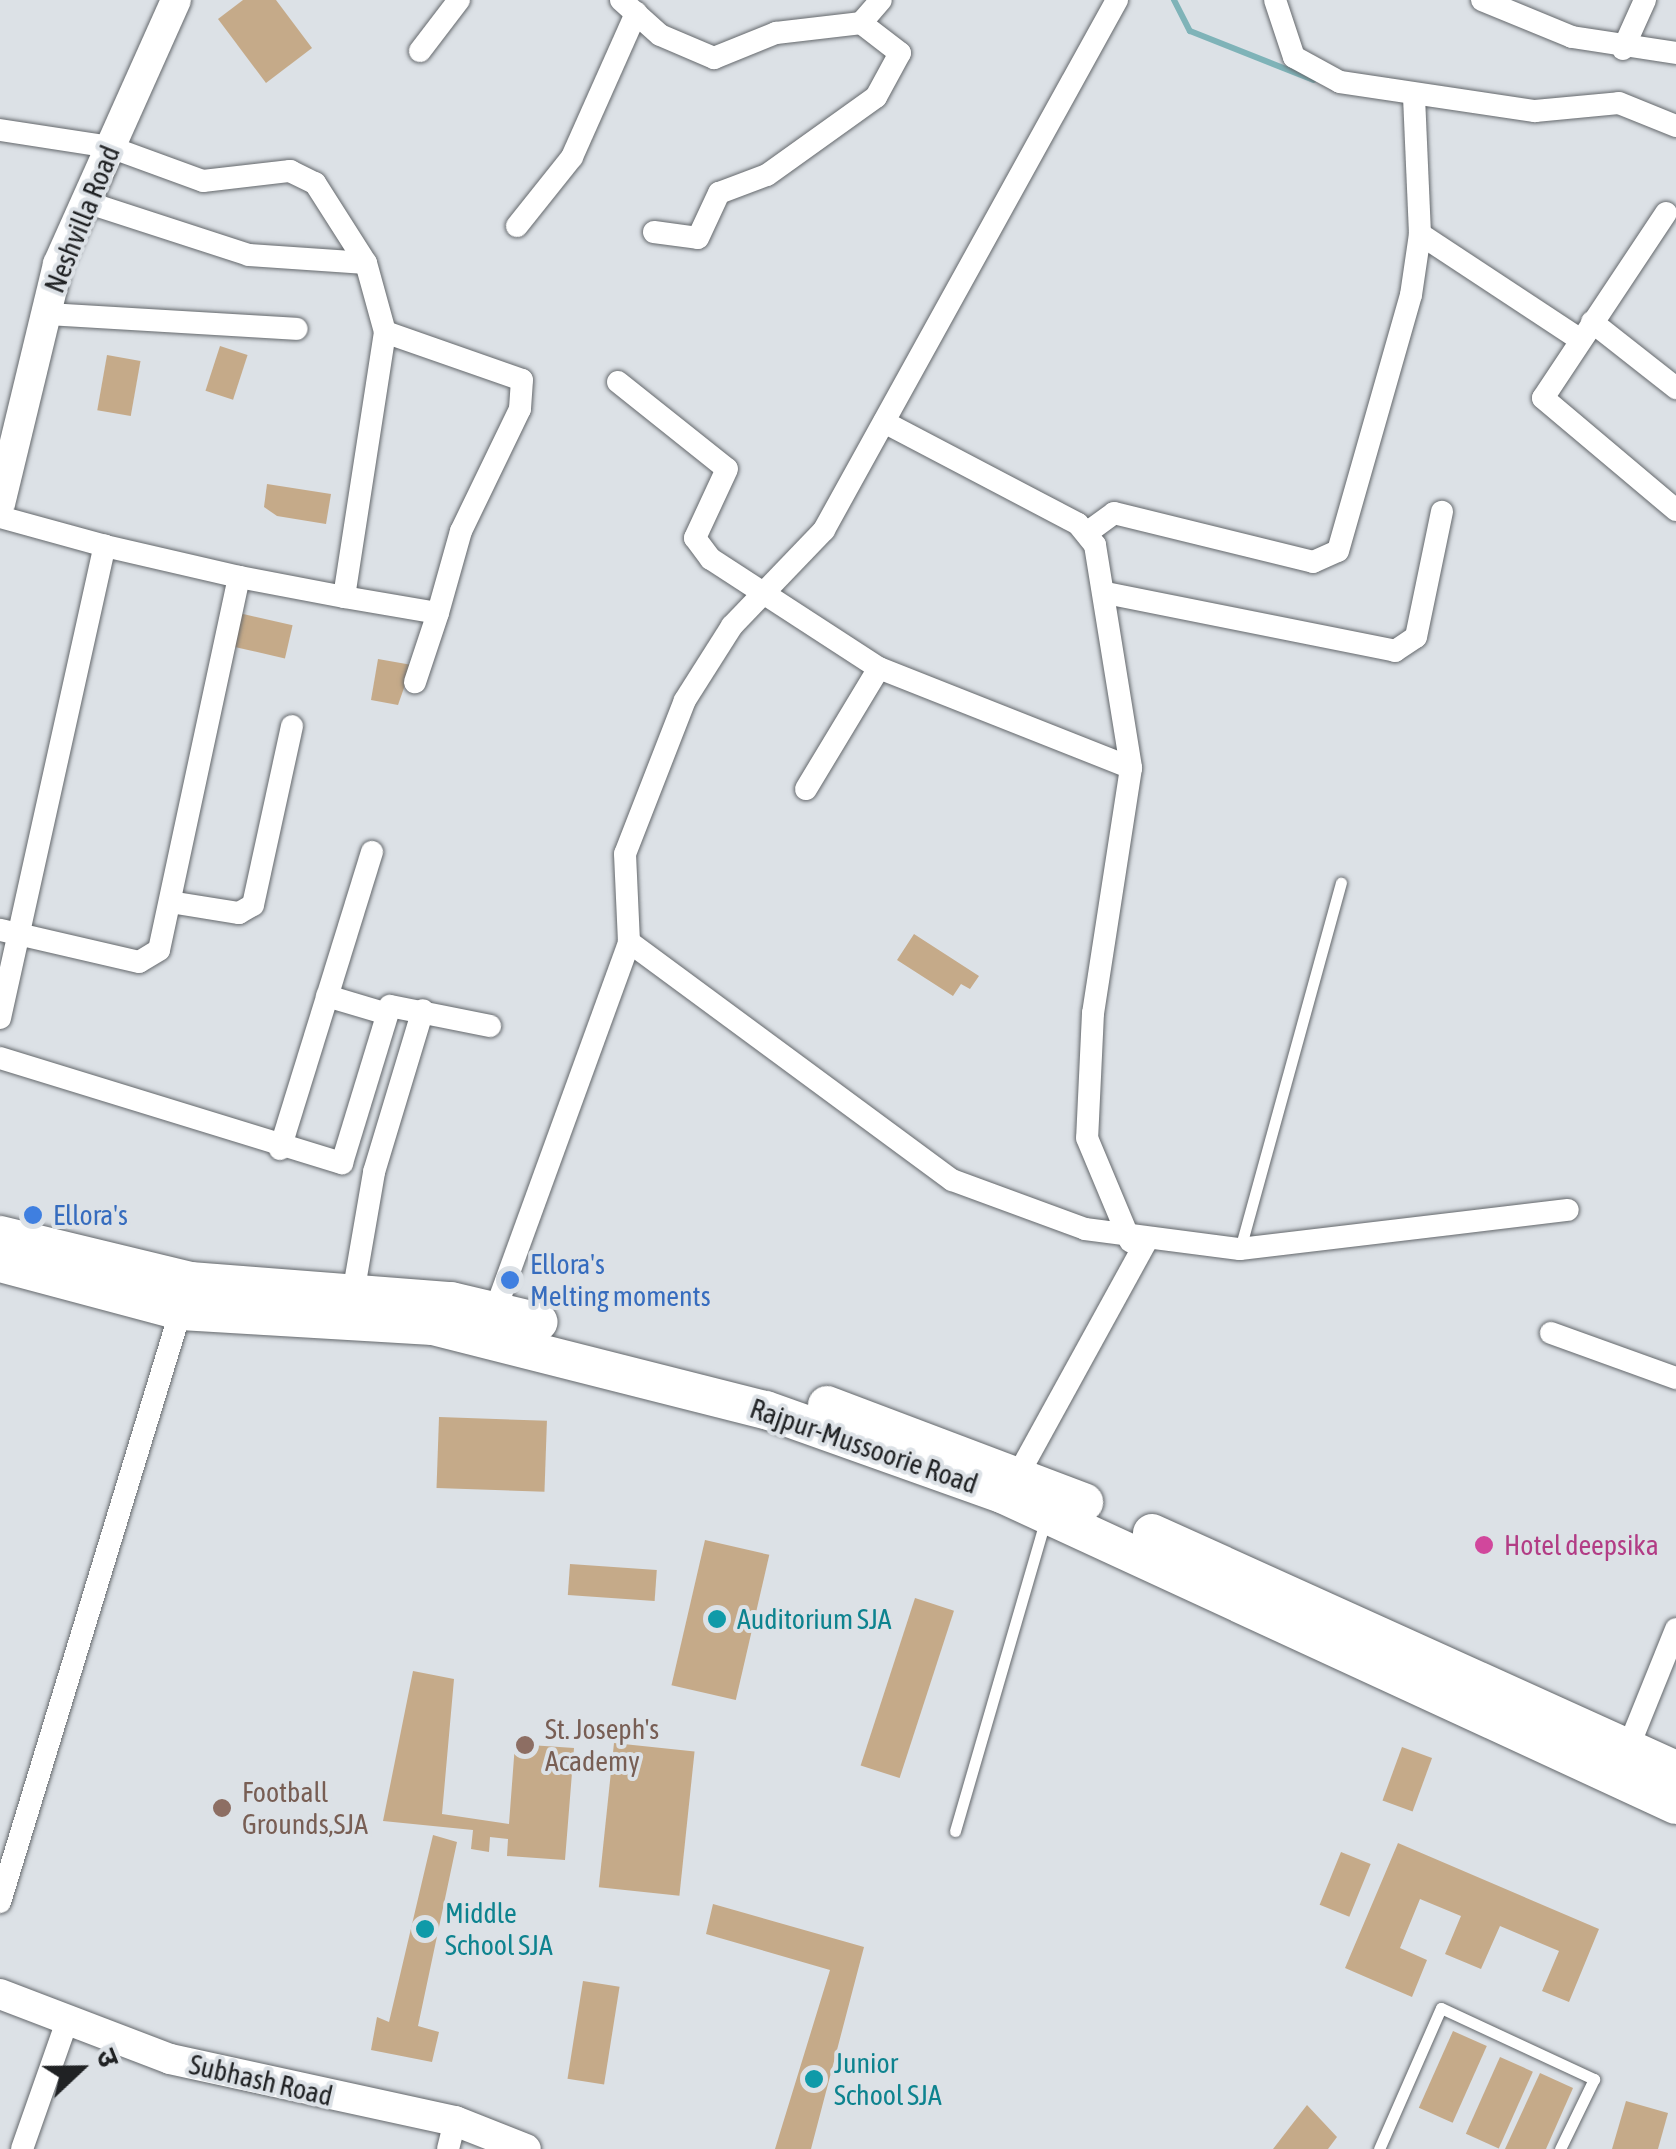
<!DOCTYPE html>
<html>
<head>
<meta charset="utf-8">
<style>
	body { margin:0 }
	#map { position:relative; width:1676px; height:2149px; overflow:hidden; background:#dce1e6; font-family:"Asap Condensed","Noto Sans Devanagari",sans-serif }
	div>[style] { position:absolute }
	.stream>* { height:6px; margin:-3px; padding:0 3px; transform-origin:3px; border-radius:3px; background:#7fb3b8 }
	.building>* { inset:0; background:#c5aa89; transform-origin:0 0 }
	.roads { filter:drop-shadow(0 0 2px #64686c) drop-shadow(0 0 2px #64686c) }
	.service>* { height:11px; margin:-5.5px; padding:0 5.5px; transform-origin:5.5px; border-radius:5.5px; background:#fff }
	.minor>* { height:22px; margin:-11px; padding:0 11px; transform-origin:11px; border-radius:11px; background:#fff }
	.tertiary>* { height:30px; margin:-15px; padding:0 15px; transform-origin:15px; border-radius:15px; background:#fff }
	.primary>* { height:38px; margin:-19px; padding:0 19px; transform-origin:19px; border-radius:19px; background:#fff }
	.dots>* { width:28px; height:28px; translate:-50% -50%; box-sizing:border-box; border:5px solid #dce1e6; border-radius:50% }
	span { translate:-50% -50%; white-space:nowrap; text-align:center; line-height:1.15; -webkit-text-stroke:8px #dce1e6; paint-order:stroke }
	.street-label { font-size:28px; color:#202224 }
	.shop-label { font-size:28px; color:#366cbe }
	.left { translate:0 -50%; text-align:left }
	.hotel-label { font-size:28px; color:#b23c85 }
	.culture-label { font-size:28px; color:#0d838f }
	.education-label { font-size:28px; color:#785e54 }
	.north { position:absolute; left:30px; top:2019px; width:100px; height:100px; -webkit-text-stroke:8px #dce1e6; paint-order:stroke; rotate:68deg; font-size:28px; font-weight:700; line-height:40px; text-align:center; color:#202224 }
	.north::after { content:''; display:block; margin:auto; width:35px; height:45px; background:#202224; clip-path:polygon(50% 0,100% 100%,50% 72%,0 100%) }
</style>
</head>
<body>
<div id="map">
	<div class="stream">
		<i style="left:1174px;top:0;width:35px;rotate:63deg"></i>
		<i style="left:1190px;top:31px;width:133px;rotate:21.6deg"></i>
	</div>
	<div class="building">
		<i style="clip-path:polygon(243px 0,276px 0,312px 48px,266px 83px,218px 19px)"></i>
		<i style="left:220px;top:346px;width:29px;height:47px;rotate:18deg"></i>
		<i style="left:107px;top:355px;width:34px;height:56px;rotate:10deg"></i>
		<i style="clip-path:polygon(267px 484px,331px 494px,326px 524px,277px 516px,264px 507px)"></i>
		<i style="left:239px;top:613px;width:55px;height:34px;rotate:13deg"></i>
		<i style="clip-path:polygon(378px 659px,412px 665px,398px 705px,371px 700px)"></i>
		<i style="clip-path:polygon(914px 934px,979px 976px,970px 989px,961px 984px,953px 996px,897px 960px)"></i>
		<i style="left:439px;top:1417px;width:108px;height:71px;rotate:2deg"></i>
		<i style="left:705px;top:1540px;width:66px;height:149px;rotate:13deg"></i>
		<i style="left:570px;top:1564px;width:87px;height:31px;rotate:4deg"></i>
		<i style="left:915px;top:1598px;width:41px;height:176px;rotate:18deg"></i>
		<i style="clip-path:polygon(413px 1671px,454px 1679px,442px 1814px,509px 1824px,515px 1744px,574px 1748px,565px 1860px,507px 1856px,508px 1839px,490px 1837px,489px 1852px,471px 1849px,473px 1830px,383px 1821px)"></i>
		<i style="left:614px;top:1743px;width:81px;height:145px;rotate:6deg"></i>
		<i style="left:1402px;top:1747px;width:32px;height:57px;rotate:20deg"></i>
		<i style="clip-path:polygon(433px 1835px,457px 1842px,418px 2026px,439px 2032px,432px 2062px,371px 2050px,377px 2017px,389px 2022px)"></i>
		<i style="clip-path:polygon(1398px 1843px,1599px 1929px,1569px 2002px,1542px 1991px,1559px 1951px,1500px 1926px,1481px 1969px,1445px 1954px,1461px 1916px,1420px 1899px,1400px 1948px,1427px 1960px,1412px 1997px,1345px 1968px)"></i>
		<i style="left:1341px;top:1852px;width:32px;height:57px;rotate:22deg"></i>
		<i style="clip-path:polygon(713px 1904px,864px 1947px,811px 2149px,775px 2149px,830px 1970px,706px 1934px)"></i>
		<i style="left:583px;top:1981px;width:37px;height:99px;rotate:9deg"></i>
		<i style="left:1453px;top:2031px;width:37px;height:84px;rotate:24deg"></i>
		<i style="left:1500px;top:2057px;width:36px;height:84px;rotate:24deg"></i>
		<i style="clip-path:polygon(1540px 2073px,1573px 2088px,1546px 2149px,1505px 2149px)"></i>
		<i style="clip-path:polygon(1626px 2101px,1668px 2113px,1658px 2149px,1612px 2149px)"></i>
		<i style="clip-path:polygon(1307px 2105px,1337px 2137px,1328px 2149px,1273px 2149px)"></i>
	</div>
	<div class="roads">
		<div class="service">
			<i style="left:1240px;top:1249px;width:380px;rotate:-74.6deg"></i>
			<i style="left:955px;top:1831px;width:326px;rotate:-73.8deg"></i>
			<i style="left:1379px;top:2149px;width:154px;rotate:-66.3deg"></i>
			<i style="left:1441px;top:2008px;width:169px;rotate:24.9deg"></i>
			<i style="left:1594px;top:2079px;width:78px;rotate:115.9deg"></i>
		</div>
		<div class="minor">
			<i style="left:621px;top:0;width:52px;rotate:41.9deg"></i>
			<i style="left:660px;top:35px;width:59px;rotate:23.1deg"></i>
			<i style="left:714px;top:58px;width:67px;rotate:-22deg"></i>
			<i style="left:776px;top:33px;width:86px;rotate:-6.7deg"></i>
			<i style="left:861px;top:23px;width:30px;rotate:-49deg"></i>
			<i style="left:1117px;top:0;width:606px;rotate:118.94deg"></i>
			<i style="left:824px;top:530px;width:133px;rotate:133.8deg"></i>
			<i style="left:732px;top:626px;width:88px;rotate:122.4deg"></i>
			<i style="left:685px;top:700px;width:165px;rotate:111.3deg"></i>
			<i style="left:625px;top:854px;width:88px;rotate:87.4deg"></i>
			<i style="left:629px;top:942px;width:401px;rotate:36.4deg"></i>
			<i style="left:952px;top:1180px;width:142px;rotate:20.2deg"></i>
			<i style="left:1085px;top:1229px;width:156px;rotate:7.4deg"></i>
			<i style="left:1240px;top:1249px;width:330px;rotate:-6.8deg"></i>
			<i style="left:1275px;top:0;width:60px;rotate:71.6deg"></i>
			<i style="left:1294px;top:57px;width:52px;rotate:28.5deg"></i>
			<i style="left:1340px;top:82px;width:197px;rotate:8.5deg"></i>
			<i style="left:1535px;top:111px;width:84px;rotate:-5.4deg"></i>
			<i style="left:1619px;top:103px;width:61px;rotate:22deg"></i>
			<i style="left:1482px;top:0;width:97px;rotate:22.3deg"></i>
			<i style="left:1572px;top:37px;width:105px;rotate:8.7deg"></i>
			<i style="left:1623px;top:49px;width:54px;rotate:-65.8deg"></i>
			<i style="left:420px;top:51px;width:64px;rotate:-52.6deg"></i>
			<i style="left:0;top:130px;width:111px;rotate:8.8deg"></i>
			<i style="left:110px;top:147px;width:99px;rotate:20.1deg"></i>
			<i style="left:203px;top:181px;width:88px;rotate:-6.6deg"></i>
			<i style="left:290px;top:171px;width:28px;rotate:26deg"></i>
			<i style="left:315px;top:183px;width:95px;rotate:57.5deg"></i>
			<i style="left:366px;top:263px;width:72px;rotate:74.6deg"></i>
			<i style="left:385px;top:332px;width:268px;rotate:98.8deg"></i>
			<i style="left:344px;top:597px;width:107px;rotate:-169.2deg"></i>
			<i style="left:239px;top:577px;width:381px;rotate:102.1deg"></i>
			<i style="left:159px;top:950px;width:23px;rotate:149deg"></i>
			<i style="left:139px;top:962px;width:143px;rotate:-167deg"></i>
			<i style="left:86px;top:202px;width:171px;rotate:18deg"></i>
			<i style="left:249px;top:255px;width:117px;rotate:3.9deg"></i>
			<i style="left:1666px;top:213px;width:222px;rotate:123.6deg"></i>
			<i style="left:1543px;top:398px;width:174px;rotate:40.1deg"></i>
			<i style="left:517px;top:226px;width:88px;rotate:-51.4deg"></i>
			<i style="left:572px;top:157px;width:158px;rotate:-66deg"></i>
			<i style="left:654px;top:232px;width:44px;rotate:7.8deg"></i>
			<i style="left:698px;top:238px;width:50px;rotate:-65deg"></i>
			<i style="left:719px;top:193px;width:51px;rotate:-20.6deg"></i>
			<i style="left:767px;top:175px;width:134px;rotate:-35.6deg"></i>
			<i style="left:876px;top:97px;width:50px;rotate:-61.4deg"></i>
			<i style="left:900px;top:53px;width:49px;rotate:-142.4deg"></i>
			<i style="left:1420px;top:234px;width:191px;rotate:33.4deg"></i>
			<i style="left:46px;top:314px;width:251px;rotate:3.4deg"></i>
			<i style="left:1592px;top:322px;width:107px;rotate:38.2deg"></i>
			<i style="left:385px;top:332px;width:145px;rotate:19.3deg"></i>
			<i style="left:522px;top:380px;width:29px;rotate:94deg"></i>
			<i style="left:520px;top:409px;width:136px;rotate:115.8deg"></i>
			<i style="left:461px;top:531px;width:85px;rotate:105.7deg"></i>
			<i style="left:618px;top:382px;width:139px;rotate:38.6deg"></i>
			<i style="left:727px;top:469px;width:76px;rotate:114.9deg"></i>
			<i style="left:695px;top:538px;width:26px;rotate:53deg"></i>
			<i style="left:711px;top:559px;width:200px;rotate:33deg"></i>
			<i style="left:879px;top:668px;width:271px;rotate:21.6deg"></i>
			<i style="left:884px;top:422px;width:219px;rotate:27.7deg"></i>
			<i style="left:1078px;top:524px;width:27px;rotate:51deg"></i>
			<i style="left:1095px;top:545px;width:226px;rotate:80.8deg"></i>
			<i style="left:1131px;top:768px;width:248px;rotate:98.8deg"></i>
			<i style="left:1093px;top:1013px;width:125px;rotate:92.7deg"></i>
			<i style="left:1087px;top:1138px;width:112px;rotate:67.3deg"></i>
			<i style="left:0;top:517px;width:109px;rotate:15.4deg"></i>
			<i style="left:1088px;top:532px;width:32px;rotate:-36deg"></i>
			<i style="left:1114px;top:513px;width:205px;rotate:13.8deg"></i>
			<i style="left:1313px;top:562px;width:27px;rotate:-24deg"></i>
			<i style="left:1338px;top:551px;width:266px;rotate:-74.1deg"></i>
			<i style="left:1411px;top:295px;width:62px;rotate:-81.6deg"></i>
			<i style="left:1420px;top:234px;width:140px;rotate:-92.5deg"></i>
			<i style="left:1106px;top:593px;width:295px;rotate:11.3deg"></i>
			<i style="left:1395px;top:651px;width:25px;rotate:-34deg"></i>
			<i style="left:1416px;top:637px;width:128px;rotate:-78.3deg"></i>
			<i style="left:344px;top:597px;width:95px;rotate:9.7deg"></i>
			<i style="left:438px;top:613px;width:73px;rotate:108.4deg"></i>
			<i style="left:806px;top:789px;width:141px;rotate:-58.9deg"></i>
			<i style="left:170px;top:902px;width:70px;rotate:9.1deg"></i>
			<i style="left:239px;top:913px;width:16px;rotate:-30deg"></i>
			<i style="left:253px;top:905px;width:183px;rotate:-77.7deg"></i>
			<i style="left:327px;top:996px;width:59px;rotate:16.6deg"></i>
			<i style="left:0;top:1018px;width:484px;rotate:-77.5deg"></i>
			<i style="left:105px;top:546px;width:138px;rotate:13deg"></i>
			<i style="left:0;top:1058px;width:358px;rotate:17.1deg"></i>
			<i style="left:342px;top:1163px;width:164px;rotate:-73deg"></i>
			<i style="left:390px;top:1006px;width:102px;rotate:11.3deg"></i>
			<i style="left:280px;top:1149px;width:311px;rotate:-72.8deg"></i>
			<i style="left:353px;top:1294px;width:124px;rotate:-80.2deg"></i>
			<i style="left:374px;top:1172px;width:169px;rotate:-73.2deg"></i>
			<i style="left:495px;top:1311px;width:393px;rotate:-70deg"></i>
			<i style="left:1551px;top:1333px;width:133px;rotate:19.8deg"></i>
			<i style="left:1019px;top:1473px;width:264px;rotate:-61.2deg"></i>
			<i style="left:1624px;top:1758px;width:139px;rotate:-68deg"></i>
			<i style="left:0;top:1902px;width:626px;rotate:-73.01deg"></i>
			<i style="left:22px;top:2149px;width:136px;rotate:-70.6deg"></i>
			<i style="left:448px;top:2149px;width:29px;rotate:-76deg"></i>
		</div>
		<div class="tertiary">
			<i style="left:0;top:504px;width:247px;rotate:-76.4deg"></i>
			<i style="left:58px;top:264px;width:289px;rotate:-65.9deg"></i>
			<i style="left:0;top:1994px;width:182px;rotate:20.9deg"></i>
			<i style="left:170px;top:2059px;width:292px;rotate:12.3deg"></i>
			<i style="left:455px;top:2121px;width:76px;rotate:21.5deg"></i>
		</div>
		<div class="primary">
			<i style="left:0;top:1235px;width:195px;rotate:13.6deg"></i>
			<i style="left:190px;top:1281px;width:262px;rotate:4.4deg"></i>
			<i style="left:451px;top:1301px;width:90px;rotate:13.4deg"></i>
			<i style="left:0;top:1263px;width:187px;rotate:14.9deg"></i>
			<i style="left:181px;top:1311px;width:252px;rotate:3.4deg"></i>
			<i style="left:433px;top:1326px;width:343px;rotate:14.2deg"></i>
			<i style="left:766px;top:1410px;width:251px;rotate:19.6deg"></i>
			<i style="left:1002px;top:1494px;width:742px;rotate:24.77deg"></i>
			<i style="left:827px;top:1405px;width:275px;rotate:20.7deg"></i>
			<i style="left:1152px;top:1533px;width:575px;rotate:24.34deg"></i>
		</div>
	</div>
	<div class="dots">
		<i style="left:33px;top:1215px;background:#3f7fe0"></i>
		<i style="left:510px;top:1280px;background:#3f7fe0"></i>
		<i style="left:1484px;top:1545px;background:#d1479c"></i>
		<i style="left:717px;top:1619px;background:#0f9aa8"></i>
		<i style="left:525px;top:1745px;background:#8d6e63"></i>
		<i style="left:222px;top:1808px;background:#8d6e63"></i>
		<i style="left:425px;top:1929px;background:#0f9aa8"></i>
		<i style="left:814px;top:2079px;background:#0f9aa8"></i>
	</div>
	<div class="street-label">
		<span style="left:82px;top:219px;rotate:-68deg">Neshvilla Road</span>
		<span style="left:864px;top:1446px;rotate:19deg">Rajpur-Mussoorie Road</span>
		<span style="left:261px;top:2080px;rotate:13deg">Subhash Road</span>
	</div>
	<div class="shop-label">
		<span class="left" style="left:53px;top:1215px">Ellora's</span>
		<span class="left" style="left:530px;top:1280px">Ellora's<br>Melting moments</span>
	</div>
	<div class="hotel-label">
		<span class="left" style="left:1504px;top:1545px">Hotel deepsika</span>
	</div>
	<div class="culture-label">
		<span class="left" style="left:737px;top:1619px">Auditorium SJA</span>
		<span class="left" style="left:445px;top:1929px">Middle<br>School SJA</span>
		<span class="left" style="left:834px;top:2079px">Junior<br>School SJA</span>
	</div>
	<div class="education-label">
		<span class="left" style="left:545px;top:1745px">St. Joseph's<br>Academy</span>
		<span class="left" style="left:242px;top:1808px">Football<br>Grounds,SJA</span>
	</div>
	<div class="north">उ</div>
</div>
</body>
</html>
